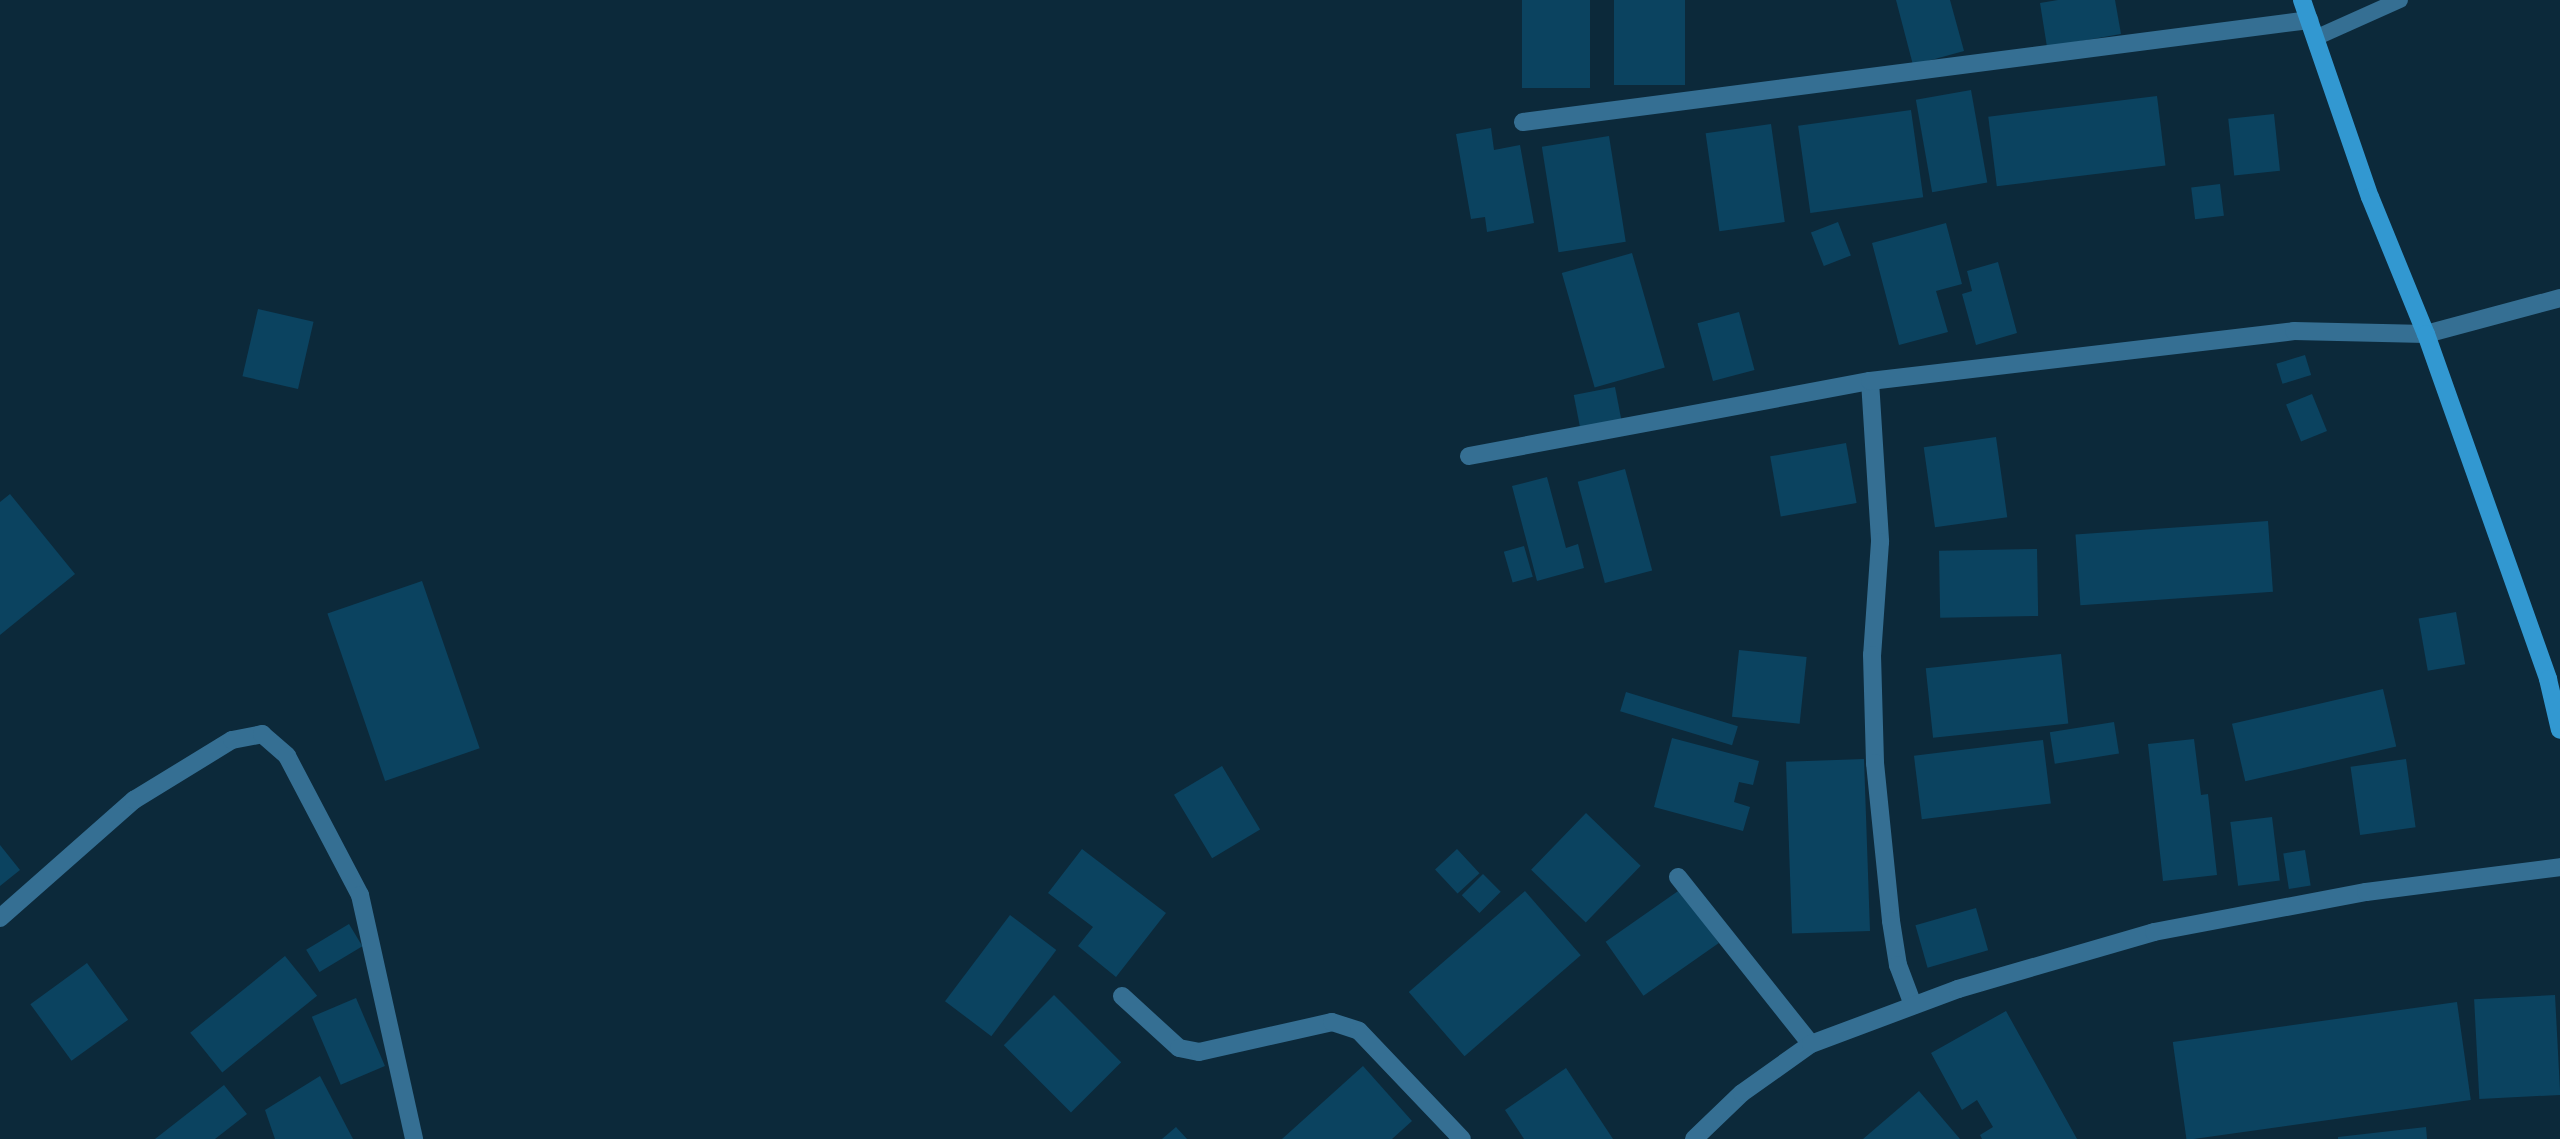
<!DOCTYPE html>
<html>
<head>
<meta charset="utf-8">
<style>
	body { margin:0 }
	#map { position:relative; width:2560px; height:1139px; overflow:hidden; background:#0c293a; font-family:Signika,sans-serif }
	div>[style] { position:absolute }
	.building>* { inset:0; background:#0b4360; transform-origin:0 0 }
	.lane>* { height:16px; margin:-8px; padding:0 8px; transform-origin:8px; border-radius:8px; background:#356f93 }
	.street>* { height:18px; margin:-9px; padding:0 9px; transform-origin:9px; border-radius:9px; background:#356f93 }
	.secondary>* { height:18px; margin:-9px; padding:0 9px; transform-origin:9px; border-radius:9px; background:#3298d1 }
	span { translate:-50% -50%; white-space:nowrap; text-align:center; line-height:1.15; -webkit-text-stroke:5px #051118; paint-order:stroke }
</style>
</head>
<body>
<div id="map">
	<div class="building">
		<i style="left:1522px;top:0;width:68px;height:88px"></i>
		<i style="left:1614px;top:0;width:71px;height:85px"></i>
		<i style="clip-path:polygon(1896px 0,1950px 0,1964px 51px,1913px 65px)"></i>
		<i style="clip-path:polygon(2058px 0,2115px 0,2121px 34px,2047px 47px,2040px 3px)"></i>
		<i style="left:1971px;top:90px;width:94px;height:56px;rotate:80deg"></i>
		<i style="left:2157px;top:96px;width:70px;height:170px;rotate:83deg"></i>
		<i style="left:1911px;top:110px;width:88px;height:114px;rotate:82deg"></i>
		<i style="left:2274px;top:114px;width:57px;height:46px;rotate:84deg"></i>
		<i style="left:1771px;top:124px;width:99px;height:66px;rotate:82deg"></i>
		<i style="clip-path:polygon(1491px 128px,1494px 150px,1520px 145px,1534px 223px,1487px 232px,1485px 217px,1471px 219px,1456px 134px)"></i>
		<i style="left:1609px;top:136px;width:107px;height:68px;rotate:81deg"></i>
		<i style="left:2220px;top:184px;width:32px;height:29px;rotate:83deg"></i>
		<i style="left:1838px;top:222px;width:36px;height:29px;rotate:69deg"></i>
		<i style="clip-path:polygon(1946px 223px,1962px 284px,1936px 291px,1948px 332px,1899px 345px,1872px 243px)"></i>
		<i style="left:1632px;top:253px;width:119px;height:73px;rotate:74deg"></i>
		<i style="clip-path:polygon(1998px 262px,2017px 333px,1976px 345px,1962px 294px,1972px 291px,1967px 271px)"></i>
		<i style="left:258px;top:309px;width:57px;height:69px;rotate:13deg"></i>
		<i style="left:1739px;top:312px;width:60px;height:43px;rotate:75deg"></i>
		<i style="left:2305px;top:355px;width:21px;height:30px;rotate:73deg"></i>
		<i style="left:1615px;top:387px;width:33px;height:42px;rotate:79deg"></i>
		<i style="left:2312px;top:394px;width:40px;height:28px;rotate:68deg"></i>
		<i style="left:1996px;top:437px;width:81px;height:73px;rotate:82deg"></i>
		<i style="left:1846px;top:443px;width:61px;height:77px;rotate:80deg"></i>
		<i style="left:1625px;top:469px;width:105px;height:49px;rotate:75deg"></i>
		<i style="clip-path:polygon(1547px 477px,1566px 548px,1578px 544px,1584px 568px,1537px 581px,1512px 486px)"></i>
		<i style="clip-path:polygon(10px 494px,75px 574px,0 635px,0 502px)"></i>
		<i style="left:2268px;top:521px;width:71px;height:193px;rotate:86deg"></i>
		<i style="left:1524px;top:546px;width:32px;height:21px;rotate:74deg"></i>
		<i style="left:2037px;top:549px;width:67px;height:98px;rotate:89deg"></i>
		<i style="left:422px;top:581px;width:177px;height:100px;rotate:71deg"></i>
		<i style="left:2456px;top:612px;width:53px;height:38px;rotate:80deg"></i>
		<i style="left:1739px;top:650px;width:68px;height:67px;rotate:6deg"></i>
		<i style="left:2061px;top:654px;width:70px;height:136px;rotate:84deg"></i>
		<i style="left:2383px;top:689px;width:59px;height:155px;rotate:77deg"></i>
		<i style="left:1626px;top:692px;width:117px;height:20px;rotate:17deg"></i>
		<i style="left:2114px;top:722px;width:32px;height:65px;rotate:81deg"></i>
		<i style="clip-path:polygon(1672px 738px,1759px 761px,1753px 785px,1739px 782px,1734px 802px,1750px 807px,1743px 831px,1654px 807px)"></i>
		<i style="clip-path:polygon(2194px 739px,2201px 795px,2208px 794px,2217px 875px,2163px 881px,2148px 744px)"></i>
		<i style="left:2043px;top:740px;width:64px;height:130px;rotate:83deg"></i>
		<i style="left:1864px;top:759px;width:172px;height:78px;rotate:88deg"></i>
		<i style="left:2406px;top:759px;width:69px;height:56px;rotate:82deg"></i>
		<i style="left:1222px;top:766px;width:74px;height:56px;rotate:59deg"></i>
		<i style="left:1586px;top:813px;width:76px;height:79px;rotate:44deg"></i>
		<i style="left:2272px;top:817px;width:64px;height:42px;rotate:83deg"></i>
		<i style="clip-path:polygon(0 845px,20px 870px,0 886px)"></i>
		<i style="clip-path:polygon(1082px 849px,1166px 913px,1116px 977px,1078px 946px,1093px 927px,1048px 893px)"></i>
		<i style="left:1457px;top:849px;width:33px;height:30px;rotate:47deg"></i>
		<i style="left:2305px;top:850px;width:36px;height:22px;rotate:81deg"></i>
		<i style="left:1483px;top:874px;width:25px;height:30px;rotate:45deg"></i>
		<i style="left:1681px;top:889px;width:66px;height:92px;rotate:55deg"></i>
		<i style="left:1525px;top:891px;width:85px;height:154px;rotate:49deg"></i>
		<i style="left:1976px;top:908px;width:44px;height:63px;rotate:74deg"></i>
		<i style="left:1010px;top:915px;width:58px;height:108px;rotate:37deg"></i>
		<i style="left:349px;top:924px;width:26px;height:50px;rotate:59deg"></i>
		<i style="left:285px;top:956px;width:51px;height:122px;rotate:51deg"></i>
		<i style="left:87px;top:963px;width:70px;height:70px;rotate:54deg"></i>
		<i style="left:1054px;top:995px;width:95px;height:71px;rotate:45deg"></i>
		<i style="left:2555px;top:995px;width:100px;height:81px;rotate:87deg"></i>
		<i style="left:356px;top:998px;width:74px;height:48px;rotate:67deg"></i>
		<i style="left:2457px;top:1002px;width:99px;height:287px;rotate:82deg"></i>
		<i style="clip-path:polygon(2006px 1011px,2077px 1139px,1982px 1139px,1980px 1135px,1993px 1127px,1977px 1100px,1962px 1110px,1931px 1053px)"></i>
		<i style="clip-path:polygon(1363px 1066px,1412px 1121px,1392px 1139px,1282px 1139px)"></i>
		<i style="clip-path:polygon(1566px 1068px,1613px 1139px,1524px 1139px,1505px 1110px)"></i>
		<i style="clip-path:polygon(320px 1076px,353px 1139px,275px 1139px,265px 1110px)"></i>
		<i style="clip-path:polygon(224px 1085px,247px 1114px,215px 1139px,155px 1139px)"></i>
		<i style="clip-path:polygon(1919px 1091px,1960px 1139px,1863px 1139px)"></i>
		<i style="clip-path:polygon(1176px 1127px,1187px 1139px,1162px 1139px)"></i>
		<i style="clip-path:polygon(2426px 1127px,2427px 1139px,2338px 1139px,2338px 1137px)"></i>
	</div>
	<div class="lane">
		<i style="left:2315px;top:38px;width:93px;rotate:-24.1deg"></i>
	</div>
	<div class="street">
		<i style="left:1523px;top:122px;width:793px;rotate:-7.39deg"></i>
		<i style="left:1870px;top:381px;width:161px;rotate:86.4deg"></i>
		<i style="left:1880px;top:542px;width:113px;rotate:94deg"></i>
		<i style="left:1872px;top:655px;width:108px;rotate:88.4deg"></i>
		<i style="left:1875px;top:763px;width:159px;rotate:84.2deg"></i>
		<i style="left:1891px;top:921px;width:45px;rotate:81deg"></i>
		<i style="left:1898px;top:965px;width:43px;rotate:69.4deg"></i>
		<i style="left:1469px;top:456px;width:408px;rotate:-10.6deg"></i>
		<i style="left:1870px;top:381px;width:427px;rotate:-6.7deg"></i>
		<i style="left:2294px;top:331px;width:132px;rotate:1.3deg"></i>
		<i style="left:2426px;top:334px;width:139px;rotate:-15deg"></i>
		<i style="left:1678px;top:877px;width:213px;rotate:51.5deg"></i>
		<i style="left:0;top:918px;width:179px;rotate:-41.4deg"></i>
		<i style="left:134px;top:800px;width:115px;rotate:-31.5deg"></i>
		<i style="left:232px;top:740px;width:31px;rotate:-11deg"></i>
		<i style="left:262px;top:734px;width:33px;rotate:41deg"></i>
		<i style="left:287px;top:756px;width:157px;rotate:62.3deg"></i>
		<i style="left:360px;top:895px;width:250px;rotate:77.5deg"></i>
		<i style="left:1122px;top:996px;width:77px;rotate:42.4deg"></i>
		<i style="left:1179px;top:1048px;width:20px;rotate:11deg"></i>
		<i style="left:1199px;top:1052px;width:136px;rotate:-12.7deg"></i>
		<i style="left:1332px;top:1022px;width:28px;rotate:18deg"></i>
		<i style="left:1359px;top:1031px;width:149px;rotate:46.4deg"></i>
		<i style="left:1694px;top:1139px;width:66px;rotate:-43.8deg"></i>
		<i style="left:1742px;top:1093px;width:85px;rotate:-35.4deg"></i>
		<i style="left:1811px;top:1044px;width:157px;rotate:-20.5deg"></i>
		<i style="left:1958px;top:989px;width:204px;rotate:-16.2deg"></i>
		<i style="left:2154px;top:932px;width:216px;rotate:-10.7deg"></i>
		<i style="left:2366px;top:892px;width:196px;rotate:-7.3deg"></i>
	</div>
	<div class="secondary">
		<i style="left:2302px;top:0;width:208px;rotate:71deg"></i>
		<i style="left:2370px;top:197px;width:148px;rotate:67.8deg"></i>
		<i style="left:2426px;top:334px;width:366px;rotate:70.5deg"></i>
		<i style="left:2548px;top:679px;width:52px;rotate:76.8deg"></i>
	</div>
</div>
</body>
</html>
